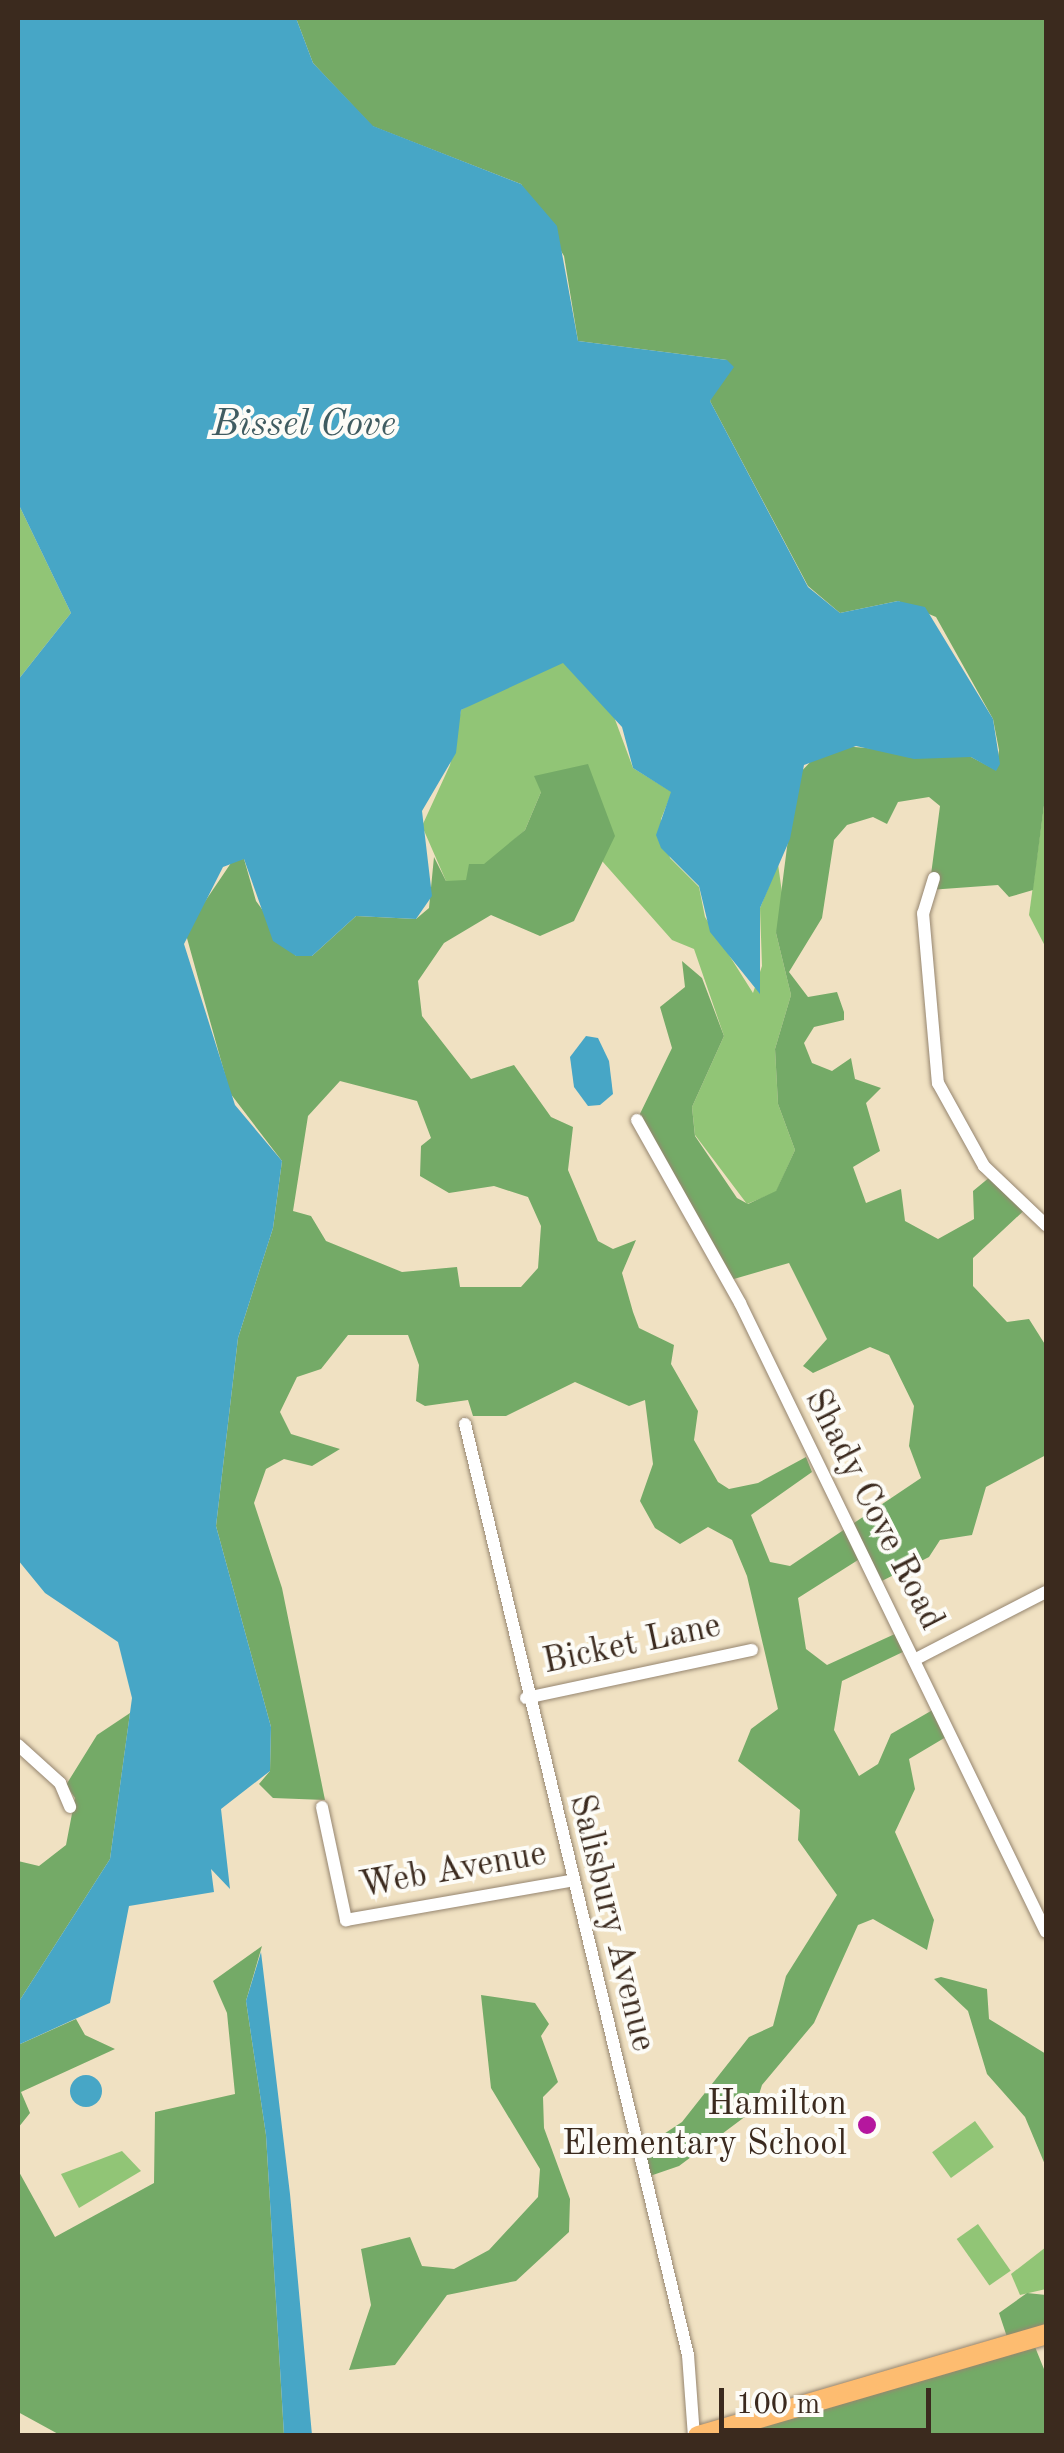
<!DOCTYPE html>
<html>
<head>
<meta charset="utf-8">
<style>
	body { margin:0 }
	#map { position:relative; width:1064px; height:2453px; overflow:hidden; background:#f0e1c2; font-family:"Old Standard TT",serif }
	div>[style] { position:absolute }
	.green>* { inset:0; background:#91c576; transform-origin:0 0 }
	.forest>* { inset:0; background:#74aa67 }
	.water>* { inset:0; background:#47a6c6 }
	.round { border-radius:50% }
	.roads { filter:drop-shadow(0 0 2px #968670) drop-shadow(0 0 2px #968670) }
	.minor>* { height:12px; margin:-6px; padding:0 6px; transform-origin:6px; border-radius:6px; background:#fff }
	.primary>* { height:20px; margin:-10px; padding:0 10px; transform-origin:10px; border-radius:10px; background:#fdbc70 }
	.dots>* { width:28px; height:28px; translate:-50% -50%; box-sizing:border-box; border:5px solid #fdfcf7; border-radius:50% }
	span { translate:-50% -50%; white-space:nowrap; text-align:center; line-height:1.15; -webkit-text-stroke:8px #fdfcf7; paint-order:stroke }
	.street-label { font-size:35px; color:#3b2a1e }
	.poi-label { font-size:35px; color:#3b2a1e }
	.right { translate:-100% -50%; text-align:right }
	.water-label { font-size:38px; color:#405c61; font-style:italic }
	.frame { position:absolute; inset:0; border:20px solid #3b2a1e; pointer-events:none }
	.scale { position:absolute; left:719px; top:2388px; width:212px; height:45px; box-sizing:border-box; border:5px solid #3b2a1e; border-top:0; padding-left:12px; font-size:30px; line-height:35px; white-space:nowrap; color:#3b2a1e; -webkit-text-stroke:8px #fdfcf7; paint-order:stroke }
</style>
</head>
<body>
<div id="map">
	<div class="green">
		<i style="clip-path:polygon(18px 503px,71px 613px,18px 680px)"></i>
		<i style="clip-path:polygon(550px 662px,564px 663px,613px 714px,633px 768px,672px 792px,661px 819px,670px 858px,699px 887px,705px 917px,753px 993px,762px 966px,760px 908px,778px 864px,785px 914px,776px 933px,791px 995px,775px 1049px,778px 1104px,795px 1150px,776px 1192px,747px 1204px,695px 1135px,692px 1107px,724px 1036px,694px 949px,672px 940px,541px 792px,525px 830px,466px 882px,446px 881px,422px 826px,450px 765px,461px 710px)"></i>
		<i style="clip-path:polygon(1046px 790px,1046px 948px,1029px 915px)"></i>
		<i style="left:975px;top:2121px;width:32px;height:53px;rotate:54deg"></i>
		<i style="clip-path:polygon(122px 2151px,141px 2171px,79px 2208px,61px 2174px)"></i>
		<i style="left:978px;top:2224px;width:57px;height:26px;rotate:55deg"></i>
		<i style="clip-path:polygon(1046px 2247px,1046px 2289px,1020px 2295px,1011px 2274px)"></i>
	</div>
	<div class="forest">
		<i style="clip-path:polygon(evenodd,296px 18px,1046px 18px,1046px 790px,1033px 890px,1009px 897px,998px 885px,929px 890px,940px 806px,929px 797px,898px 802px,887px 824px,873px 817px,847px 825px,834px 840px,822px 918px,789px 972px,808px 997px,837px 992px,844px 1012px,844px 1020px,814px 1027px,804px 1043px,812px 1063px,832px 1071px,851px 1058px,855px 1079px,881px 1088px,866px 1103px,880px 1151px,853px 1167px,866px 1203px,901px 1189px,905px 1221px,938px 1239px,974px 1219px,973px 1191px,996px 1172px,1031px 1204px,973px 1258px,973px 1286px,1007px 1322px,1029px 1319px,1046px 1346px,1046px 1455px,986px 1487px,972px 1535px,940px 1540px,929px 1557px,874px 1585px,858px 1560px,798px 1598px,806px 1649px,827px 1665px,897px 1633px,907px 1650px,842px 1681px,834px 1730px,859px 1776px,878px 1764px,891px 1734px,936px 1708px,951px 1734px,909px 1759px,915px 1789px,895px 1832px,934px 1920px,927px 1950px,873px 1919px,858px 1925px,814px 2023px,762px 2085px,754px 2110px,679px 2166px,647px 2177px,641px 2149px,682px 2122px,749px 2037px,773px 2026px,786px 1976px,837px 1895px,798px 1840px,800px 1810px,738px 1761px,751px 1729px,778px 1709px,747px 1576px,732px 1540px,708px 1527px,680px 1544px,655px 1528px,640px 1501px,653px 1464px,645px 1400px,629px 1406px,575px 1382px,506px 1416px,473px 1416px,468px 1400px,425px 1406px,416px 1401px,419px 1365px,408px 1335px,348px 1335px,321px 1369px,297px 1377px,280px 1412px,291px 1434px,340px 1449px,312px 1466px,284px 1459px,266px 1469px,254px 1503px,282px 1588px,325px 1800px,273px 1798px,259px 1784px,270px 1771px,271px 1727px,216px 1526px,238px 1338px,273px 1228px,282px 1161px,230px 1093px,185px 931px,233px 860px,244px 859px,256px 901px,296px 956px,312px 956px,356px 916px,416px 919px,429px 908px,434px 857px,446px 881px,466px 880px,469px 864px,484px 864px,525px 830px,541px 792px,534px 776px,588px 764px,615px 836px,574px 921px,540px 936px,491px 915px,444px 943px,418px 981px,422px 1016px,471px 1079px,514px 1065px,551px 1117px,573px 1127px,568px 1170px,598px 1241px,613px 1249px,636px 1240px,622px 1273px,633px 1312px,639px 1328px,674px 1345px,671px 1364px,698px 1411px,694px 1440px,718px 1482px,729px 1489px,758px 1483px,806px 1457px,812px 1472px,751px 1515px,770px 1562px,790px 1566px,921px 1478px,909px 1446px,914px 1406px,889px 1355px,870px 1347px,813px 1373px,803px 1366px,827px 1339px,789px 1263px,727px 1281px,636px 1122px,672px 1048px,660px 1007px,685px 987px,682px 961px,702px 978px,724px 1036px,692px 1107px,695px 1136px,737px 1198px,748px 1204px,776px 1191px,795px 1150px,778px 1104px,775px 1049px,791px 995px,776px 933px,796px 777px,817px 755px,843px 746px,971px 757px,996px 770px,999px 750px,993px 719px,936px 617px,898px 601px,840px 613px,808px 586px,710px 401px,727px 360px,578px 341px,564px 256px,521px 184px,372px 126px,313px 63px,296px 18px,340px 1081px,417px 1101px,431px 1138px,421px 1146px,420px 1176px,449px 1193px,494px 1186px,528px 1197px,541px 1226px,538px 1268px,521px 1287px,460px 1287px,457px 1267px,402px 1272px,326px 1241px,311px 1216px,293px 1211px,308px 1116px,340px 1081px)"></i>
		<i style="clip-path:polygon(130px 1713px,110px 1859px,18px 2003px,18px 1861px,39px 1866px,66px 1845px,75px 1798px,66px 1785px,97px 1735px)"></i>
		<i style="clip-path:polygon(262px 1946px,246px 2001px,266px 2135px,284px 2435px,60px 2435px,18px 2412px,18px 2170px,55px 2237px,154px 2183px,155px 2112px,235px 2094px,227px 2013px,213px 1981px)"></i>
		<i style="clip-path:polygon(941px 1977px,987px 1989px,989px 2019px,1046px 2054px,1046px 2167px,1025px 2117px,987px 2074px,968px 2011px,934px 1979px)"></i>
		<i style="clip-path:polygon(481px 1995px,535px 2003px,549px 2024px,541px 2036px,558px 2082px,543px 2097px,544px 2128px,570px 2199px,569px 2232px,516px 2281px,447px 2295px,395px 2365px,349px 2370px,371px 2305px,361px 2249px,410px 2237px,422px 2266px,454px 2269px,489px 2250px,538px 2197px,540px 2169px,491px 2088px)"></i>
		<i style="clip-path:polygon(76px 2019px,85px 2035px,115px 2049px,21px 2092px,30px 2113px,18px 2128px,18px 2045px)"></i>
		<i style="clip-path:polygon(1027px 2293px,1046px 2295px,1046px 2334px,1035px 2347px,1046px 2374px,1046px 2435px,718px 2436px,1009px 2343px,999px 2313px)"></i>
	</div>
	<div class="water">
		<i style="clip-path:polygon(18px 18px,296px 18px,313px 63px,373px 126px,521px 184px,557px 226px,578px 341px,727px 360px,734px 367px,710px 401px,808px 587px,840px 613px,898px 601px,925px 607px,993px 719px,1000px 764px,996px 771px,971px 757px,914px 759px,856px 746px,804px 765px,790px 839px,760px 908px,760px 994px,710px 932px,699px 886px,661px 848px,656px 835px,671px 792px,633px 768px,622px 727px,563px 663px,461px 710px,456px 753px,422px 811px,432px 896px,416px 919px,356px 916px,312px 956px,296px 956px,273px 941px,244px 859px,223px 867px,184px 944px,235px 1105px,282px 1161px,273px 1228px,238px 1338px,216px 1526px,271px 1727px,270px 1771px,221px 1809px,230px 1889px,211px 1869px,214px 1892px,129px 1906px,110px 2003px,18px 2045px,18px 2003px,110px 1859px,132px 1698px,118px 1642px,45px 1593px,18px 1560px,18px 680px,71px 613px,18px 503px)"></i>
		<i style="clip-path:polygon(586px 1036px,598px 1038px,609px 1061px,613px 1094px,600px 1105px,588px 1106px,574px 1087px,570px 1057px)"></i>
		<i style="clip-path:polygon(261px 1952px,290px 2194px,312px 2435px,284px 2435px,266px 2135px,246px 2001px)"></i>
		<i class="round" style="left:70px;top:2075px;width:32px;height:32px"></i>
	</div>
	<div class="roads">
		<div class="minor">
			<i style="left:934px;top:878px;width:37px;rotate:107deg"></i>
			<i style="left:923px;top:913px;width:171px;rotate:85deg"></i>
			<i style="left:938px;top:1083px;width:95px;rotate:61deg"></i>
			<i style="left:984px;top:1166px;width:86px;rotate:43.6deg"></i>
			<i style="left:637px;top:1120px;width:210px;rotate:60.6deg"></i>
			<i style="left:740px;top:1303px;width:699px;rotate:64.06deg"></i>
			<i style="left:465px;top:1424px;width:957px;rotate:76.53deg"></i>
			<i style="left:688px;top:2355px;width:81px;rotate:85.8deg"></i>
			<i style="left:914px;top:1660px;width:148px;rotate:-27.3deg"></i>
			<i style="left:526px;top:1698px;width:231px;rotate:-12deg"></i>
			<i style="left:18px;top:1745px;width:57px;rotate:42.1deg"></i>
			<i style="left:60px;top:1783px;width:26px;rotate:67deg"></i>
			<i style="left:322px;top:1807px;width:116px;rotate:78deg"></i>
			<i style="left:346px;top:1920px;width:226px;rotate:-9.9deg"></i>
		</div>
		<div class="primary">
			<i style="left:698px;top:2436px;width:363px;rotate:-16.3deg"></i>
		</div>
	</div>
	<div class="dots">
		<i style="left:867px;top:2125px;background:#b5179e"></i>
	</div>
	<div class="street-label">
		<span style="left:873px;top:1510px;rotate:63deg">Shady Cove Road</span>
		<span style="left:632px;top:1645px;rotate:-12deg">Bicket Lane</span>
		<span style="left:453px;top:1871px;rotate:-10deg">Web Avenue</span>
		<span style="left:611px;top:1923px;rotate:76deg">Salisbury Avenue</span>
	</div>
	<div class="poi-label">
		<span class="right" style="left:847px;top:2125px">Hamilton<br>Elementary School</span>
	</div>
	<div class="water-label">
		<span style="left:304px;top:426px">Bissel Cove</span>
	</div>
	<div class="frame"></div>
	<div class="scale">100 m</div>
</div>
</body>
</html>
